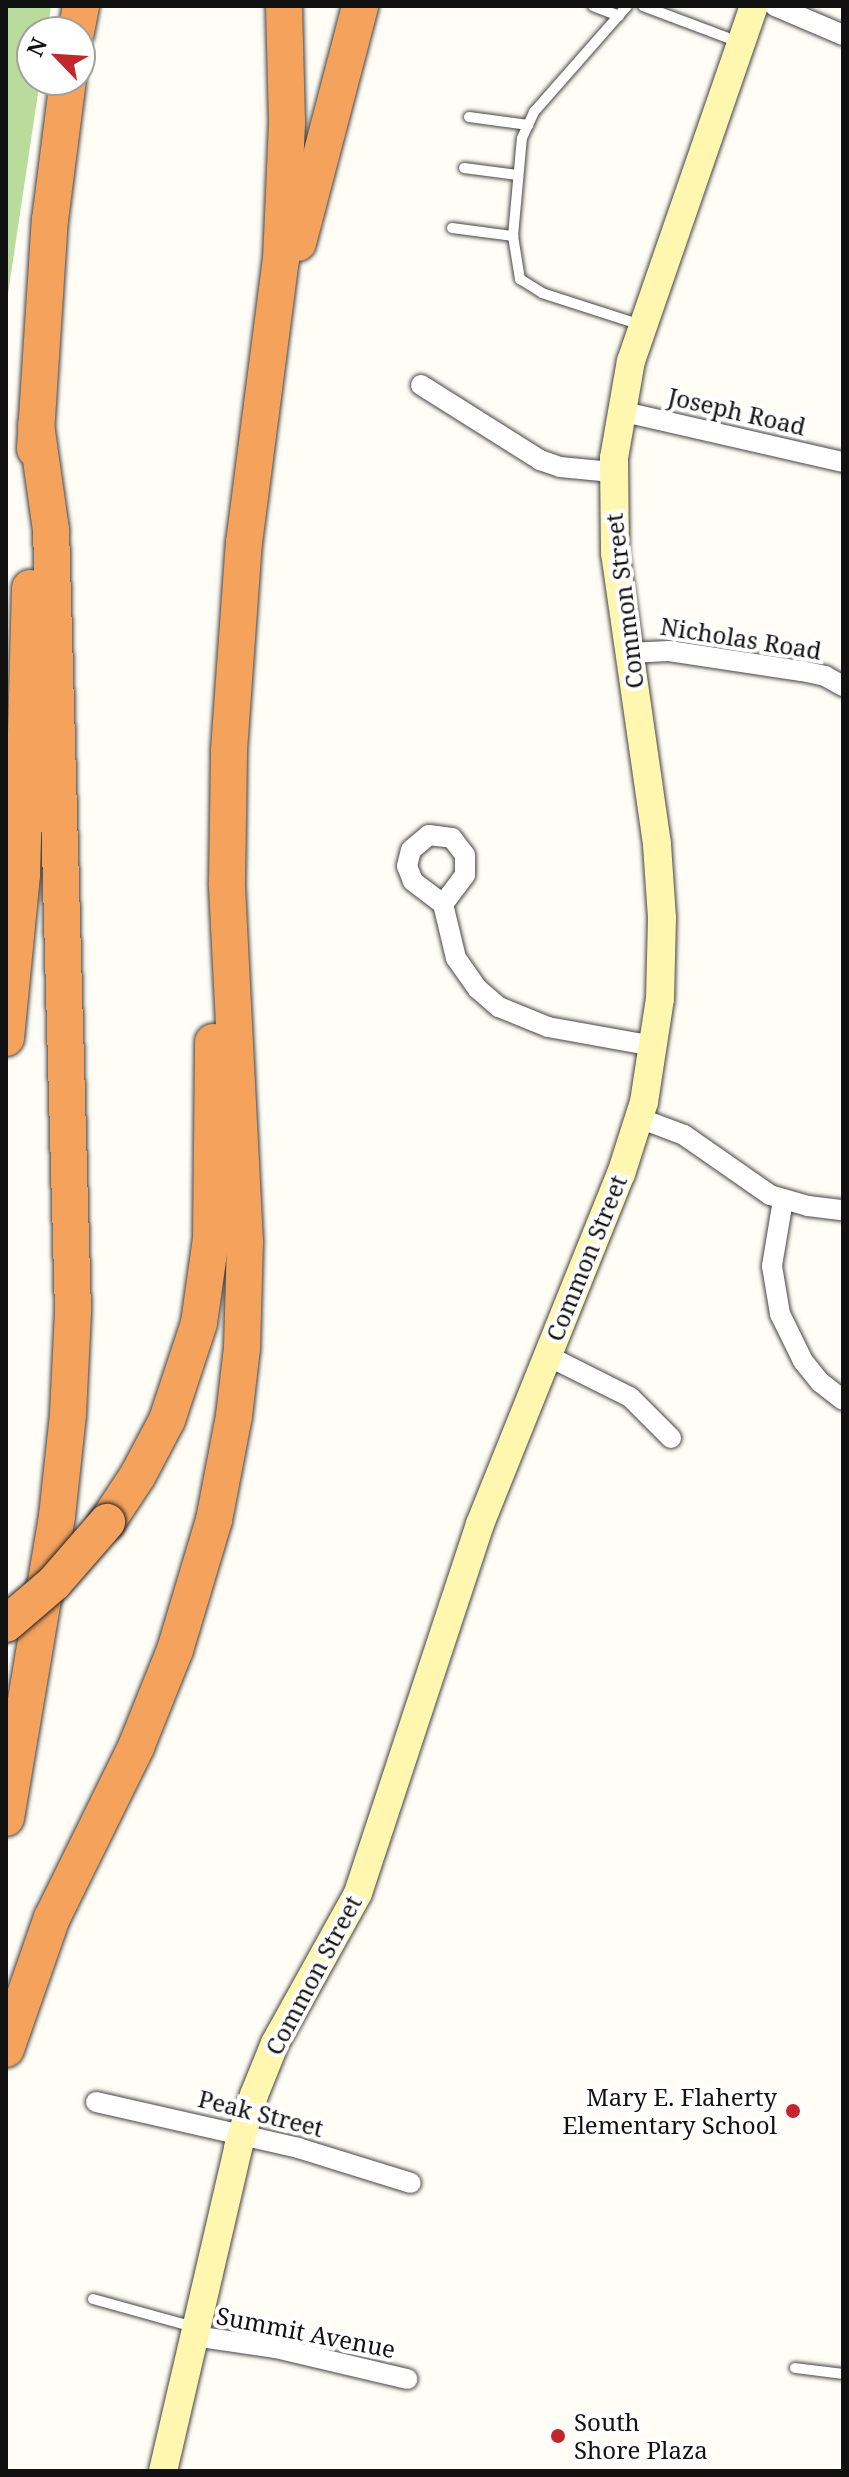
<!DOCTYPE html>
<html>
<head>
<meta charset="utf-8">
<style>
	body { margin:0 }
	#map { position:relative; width:849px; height:2477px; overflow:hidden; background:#fffdf5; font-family:"Noto Serif",serif }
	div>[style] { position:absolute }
	.forest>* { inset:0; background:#b9dc9c }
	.roads { filter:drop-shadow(0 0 2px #444) drop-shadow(0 0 2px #444) }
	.lane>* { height:10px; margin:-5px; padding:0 5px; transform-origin:5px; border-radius:5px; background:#fff }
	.street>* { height:20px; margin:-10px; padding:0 10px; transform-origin:10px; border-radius:10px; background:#fff }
	.secondary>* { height:28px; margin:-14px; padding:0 14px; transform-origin:14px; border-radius:14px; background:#fff6b0 }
	.highway>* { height:36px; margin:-18px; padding:0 18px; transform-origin:18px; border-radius:18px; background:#f5a25d }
	.bridges { filter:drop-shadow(0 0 2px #222) drop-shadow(0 0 2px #222) }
	.highway-bridge>* { height:36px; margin:-18px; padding:0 18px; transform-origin:18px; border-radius:18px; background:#f5a25d }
	.dots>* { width:22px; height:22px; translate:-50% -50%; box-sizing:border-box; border:4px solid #fff; border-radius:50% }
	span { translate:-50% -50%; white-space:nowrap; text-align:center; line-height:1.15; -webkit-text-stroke:8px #fff; paint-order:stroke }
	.street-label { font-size:24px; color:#111 }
	.poi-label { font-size:24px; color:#111 }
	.right { translate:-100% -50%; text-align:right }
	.left { translate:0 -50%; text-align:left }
	.frame { position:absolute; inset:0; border:8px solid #111; pointer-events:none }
	.north { position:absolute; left:16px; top:16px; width:80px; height:80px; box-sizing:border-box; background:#fff; border:2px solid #a0a0a0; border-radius:50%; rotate:295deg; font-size:22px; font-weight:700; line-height:32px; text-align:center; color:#111 }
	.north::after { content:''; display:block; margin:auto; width:28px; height:36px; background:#c4262e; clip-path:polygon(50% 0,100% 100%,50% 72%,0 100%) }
</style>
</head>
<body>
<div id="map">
	<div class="forest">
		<i style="clip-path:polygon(6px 6px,51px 6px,47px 32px,32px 32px,32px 80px,40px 80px,6px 307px)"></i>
	</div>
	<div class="roads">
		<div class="lane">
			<i style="left:593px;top:6px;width:28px;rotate:21deg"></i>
			<i style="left:643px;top:6px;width:103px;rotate:20.6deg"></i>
			<i style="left:469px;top:117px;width:60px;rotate:7.7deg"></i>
			<i style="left:464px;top:168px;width:54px;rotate:7.4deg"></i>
			<i style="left:452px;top:228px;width:62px;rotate:7.5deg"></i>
			<i style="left:513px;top:236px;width:98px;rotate:-84.8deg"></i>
			<i style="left:522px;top:138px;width:29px;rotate:-65deg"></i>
			<i style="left:534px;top:112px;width:141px;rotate:-48.7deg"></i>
			<i style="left:513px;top:236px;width:44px;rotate:80.8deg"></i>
			<i style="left:520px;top:279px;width:26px;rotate:32deg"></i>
			<i style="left:542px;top:293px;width:104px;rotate:17.9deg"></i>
			<i style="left:93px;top:2299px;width:105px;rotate:15.5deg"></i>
			<i style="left:795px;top:2368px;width:48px;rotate:7.1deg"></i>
		</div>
		<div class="street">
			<i style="left:775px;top:6px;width:74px;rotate:23.1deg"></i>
			<i style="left:421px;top:385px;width:141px;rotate:32.2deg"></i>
			<i style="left:540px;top:460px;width:21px;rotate:19deg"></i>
			<i style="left:560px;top:467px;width:52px;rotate:5.5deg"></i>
			<i style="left:620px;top:411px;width:229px;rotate:12.9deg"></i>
			<i style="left:628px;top:653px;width:41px;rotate:-2.8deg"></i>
			<i style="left:669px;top:651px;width:134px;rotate:8.6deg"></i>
			<i style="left:802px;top:671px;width:24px;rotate:12deg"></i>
			<i style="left:825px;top:676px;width:21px;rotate:29deg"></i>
			<i style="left:429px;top:835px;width:23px;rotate:7deg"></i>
			<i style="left:452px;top:838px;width:21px;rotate:53deg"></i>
			<i style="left:465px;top:855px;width:20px;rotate:90deg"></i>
			<i style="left:465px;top:875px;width:36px;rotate:127deg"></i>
			<i style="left:443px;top:904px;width:38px;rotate:-143deg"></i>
			<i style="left:413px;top:881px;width:16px;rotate:-112deg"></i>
			<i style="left:407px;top:866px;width:16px;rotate:-76deg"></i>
			<i style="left:411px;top:850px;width:23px;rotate:-40deg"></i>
			<i style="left:443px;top:904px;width:56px;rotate:76.5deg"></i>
			<i style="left:456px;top:958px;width:38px;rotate:55deg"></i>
			<i style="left:478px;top:989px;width:28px;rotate:41deg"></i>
			<i style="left:499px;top:1007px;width:53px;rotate:22.2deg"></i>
			<i style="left:548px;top:1027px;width:108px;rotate:10.2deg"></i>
			<i style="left:639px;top:1118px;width:48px;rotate:20.7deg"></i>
			<i style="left:684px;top:1135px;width:105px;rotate:34.9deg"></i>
			<i style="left:770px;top:1195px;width:40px;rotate:16deg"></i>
			<i style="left:808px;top:1206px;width:35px;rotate:7deg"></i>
			<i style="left:783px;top:1200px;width:67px;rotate:99.5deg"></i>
			<i style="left:772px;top:1266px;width:49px;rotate:80.5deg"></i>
			<i style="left:780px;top:1314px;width:52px;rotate:63.9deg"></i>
			<i style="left:803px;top:1361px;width:27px;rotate:51deg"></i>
			<i style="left:820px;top:1382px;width:29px;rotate:38deg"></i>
			<i style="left:546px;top:1355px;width:94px;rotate:26.6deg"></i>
			<i style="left:630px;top:1397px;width:58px;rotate:45deg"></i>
			<i style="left:96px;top:2102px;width:207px;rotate:12.8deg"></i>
			<i style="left:298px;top:2148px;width:118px;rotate:17.2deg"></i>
			<i style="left:194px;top:2336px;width:83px;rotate:8.3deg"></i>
			<i style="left:276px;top:2348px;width:135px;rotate:13.3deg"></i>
		</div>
		<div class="secondary">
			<i style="left:163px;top:2471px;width:332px;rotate:-76.9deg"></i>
			<i style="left:238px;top:2148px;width:55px;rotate:-73.2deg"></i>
			<i style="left:254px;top:2095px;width:56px;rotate:-68deg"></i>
			<i style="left:275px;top:2043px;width:171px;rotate:-61deg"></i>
			<i style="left:358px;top:1893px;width:389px;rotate:-71.7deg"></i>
			<i style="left:480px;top:1524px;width:377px;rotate:-68.1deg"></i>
			<i style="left:621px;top:1174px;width:76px;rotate:-72.3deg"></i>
			<i style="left:644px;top:1102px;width:104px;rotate:-81.2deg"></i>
			<i style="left:660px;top:999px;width:81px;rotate:-88.6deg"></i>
			<i style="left:662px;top:918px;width:74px;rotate:-93.9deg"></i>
			<i style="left:657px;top:844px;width:294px;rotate:-98.2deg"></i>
			<i style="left:615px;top:553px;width:95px;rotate:-90.6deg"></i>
			<i style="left:614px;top:458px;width:98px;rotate:-80.1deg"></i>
			<i style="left:631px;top:361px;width:376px;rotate:-70.9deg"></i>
		</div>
		<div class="highway">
			<i style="left:76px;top:32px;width:26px;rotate:-79deg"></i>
			<i style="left:298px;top:243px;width:245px;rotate:-75.3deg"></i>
			<i style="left:35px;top:449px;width:229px;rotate:-86.3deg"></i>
			<i style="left:50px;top:220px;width:141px;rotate:-82.7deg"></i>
			<i style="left:6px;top:1038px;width:164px;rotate:-84.4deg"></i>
			<i style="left:22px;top:875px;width:287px;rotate:-88.4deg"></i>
			<i style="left:107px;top:1522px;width:56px;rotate:-56.6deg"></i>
			<i style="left:138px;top:1475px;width:62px;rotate:-62.2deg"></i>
			<i style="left:167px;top:1420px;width:102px;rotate:-71.7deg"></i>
			<i style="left:199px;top:1323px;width:85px;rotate:-81.9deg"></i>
			<i style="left:211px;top:1239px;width:197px;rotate:-89.4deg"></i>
			<i style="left:6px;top:1818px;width:306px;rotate:-80.4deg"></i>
			<i style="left:57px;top:1516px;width:103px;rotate:-83.8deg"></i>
			<i style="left:68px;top:1414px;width:103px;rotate:-87.2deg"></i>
			<i style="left:73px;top:1311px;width:781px;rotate:-91.61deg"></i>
			<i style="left:51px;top:530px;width:106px;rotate:-98.1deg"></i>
			<i style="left:6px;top:2049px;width:139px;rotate:-70.7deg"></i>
			<i style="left:52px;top:1918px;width:191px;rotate:-63.8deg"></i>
			<i style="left:136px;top:1747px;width:105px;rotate:-68.1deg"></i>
			<i style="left:175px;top:1650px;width:136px;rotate:-73.3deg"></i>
			<i style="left:214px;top:1520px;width:106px;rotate:-79.1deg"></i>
			<i style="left:234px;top:1416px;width:68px;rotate:-83.3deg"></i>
			<i style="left:242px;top:1348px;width:106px;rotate:-88.4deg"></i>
			<i style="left:245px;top:1242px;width:360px;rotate:-92.9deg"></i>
			<i style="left:227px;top:882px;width:132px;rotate:-89.1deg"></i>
			<i style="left:229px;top:750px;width:208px;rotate:-85.9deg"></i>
			<i style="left:244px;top:543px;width:285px;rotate:-82.6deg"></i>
			<i style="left:281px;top:260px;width:139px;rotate:-87.5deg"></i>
			<i style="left:287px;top:121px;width:115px;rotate:-91.5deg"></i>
		</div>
	</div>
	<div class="bridges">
		<div class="highway-bridge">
			<i style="left:6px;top:1624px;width:63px;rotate:-40.5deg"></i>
			<i style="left:54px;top:1583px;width:81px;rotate:-49deg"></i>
		</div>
	</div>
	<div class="dots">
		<i style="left:793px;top:2111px;background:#c4262e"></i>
		<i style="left:558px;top:2436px;background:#c4262e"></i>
	</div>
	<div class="street-label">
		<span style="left:737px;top:411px;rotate:13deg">Joseph Road</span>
		<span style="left:624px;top:601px;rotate:-97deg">Common Street</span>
		<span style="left:741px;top:638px;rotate:9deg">Nicholas Road</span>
		<span style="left:586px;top:1258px;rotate:-68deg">Common Street</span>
		<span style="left:313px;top:1975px;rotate:-62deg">Common Street</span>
		<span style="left:261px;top:2113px;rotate:14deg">Peak Street</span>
		<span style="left:306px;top:2332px;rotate:11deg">Summit Avenue</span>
	</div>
	<div class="poi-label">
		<span class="right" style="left:777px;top:2111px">Mary E. Flaherty<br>Elementary School</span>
		<span class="left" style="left:574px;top:2436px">South<br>Shore Plaza</span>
	</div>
	<div class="frame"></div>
	<div class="north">N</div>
</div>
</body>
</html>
